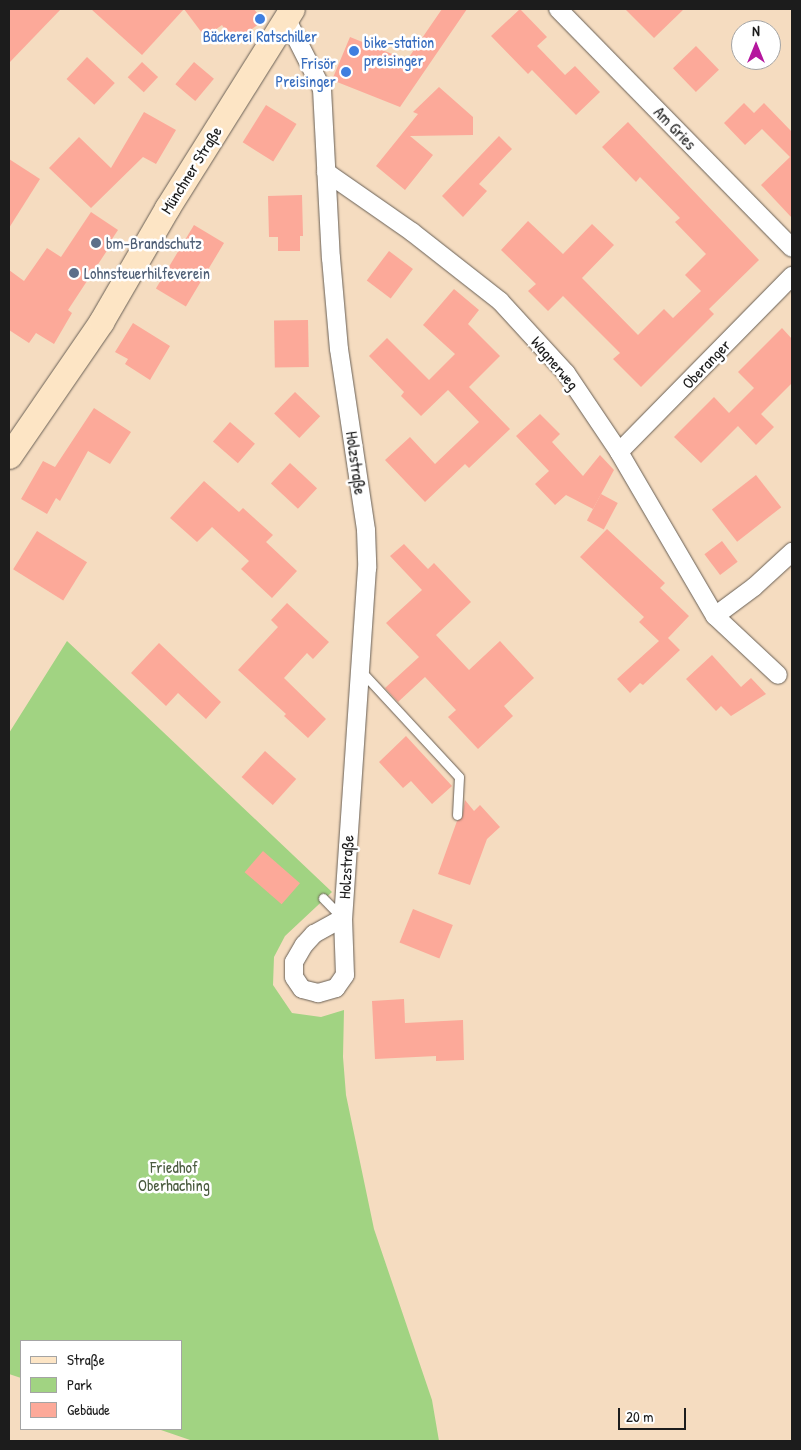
<!DOCTYPE html>
<html>
<head>
<meta charset="utf-8">
<style>
	body { margin:0 }
	#map { position:relative; width:801px; height:1450px; overflow:hidden; background:#f5dcc0; font-family:"Patrick Hand",sans-serif }
	div>[style] { position:absolute }
	.green>* { inset:0; background:#a1d382 }
	.building>* { inset:0; background:#fca999; transform-origin:0 0 }
	.roads { filter:drop-shadow(0 0 1px #685f55) drop-shadow(0 0 1px #685f55) }
	.service>* { height:9px; margin:-4.5px; padding:0 4.5px; transform-origin:4.5px; border-radius:4.5px; background:#fff }
	.minor>* { height:18px; margin:-9px; padding:0 9px; transform-origin:9px; border-radius:9px; background:#fff }
	.secondary>* { height:25px; margin:-12.5px; padding:0 12.5px; transform-origin:12.5px; border-radius:12.5px; background:#fde5c5 }
	.dots>* { width:14px; height:14px; translate:-50% -50%; box-sizing:border-box; border:2px solid #fff; border-radius:50% }
	span { translate:-50% -50%; white-space:nowrap; text-align:center; line-height:1.15; -webkit-text-stroke:5px #fff; paint-order:stroke }
	.shop-label { font-size:16px; color:#366cbe }
	.left { translate:0 -50%; text-align:left }
	.right { translate:-100% -50%; text-align:right }
	.street-label { font-size:16px; color:#1c1c1c }
	.service-label { font-size:16px; color:#4e5e75 }
	.park-label { font-size:16px; color:#4b5c40 }
	.frame { position:absolute; inset:0; border:10px solid #1c1c1c; pointer-events:none }
	.legend { position:absolute; left:20px; top:1340px; width:162px; height:90px; box-sizing:border-box; background:#fff; border:1px solid #a4a4a4; margin:0; padding:6px 9px; list-style:none; font-size:15px; color:#1c1c1c }
	.legend li { display:flex; align-items:center; gap:10px; height:25px }
	.legend b { width:25px; border:1px solid #a4a4a4 }
	.north { position:absolute; left:731px; top:20px; width:50px; height:50px; box-sizing:border-box; background:#fff; border:1px solid #a4a4a4; border-radius:50%; rotate:0deg; font-size:14px; font-weight:700; line-height:20px; text-align:center; color:#1c1c1c }
	.north::after { content:''; display:block; margin:auto; width:18px; height:22px; background:#b5179e; clip-path:polygon(50% 0,100% 100%,50% 72%,0 100%) }
	.scale { position:absolute; left:618px; top:1408px; width:68px; height:22px; box-sizing:border-box; border:2px solid #1c1c1c; border-top:0; padding-left:6px; font-size:15px; line-height:18px; white-space:nowrap; color:#1c1c1c; -webkit-text-stroke:4px #fff; paint-order:stroke }
</style>
</head>
<body>
<div id="map">
	<div class="green">
		<i style="clip-path:polygon(67px 641px,332px 892px,285px 936px,274px 957px,273px 985px,292px 1013px,321px 1017px,344px 1010px,343px 1057px,346px 1095px,374px 1229px,432px 1400px,439px 1441px,193px 1441px,158px 1429px,181px 1429px,181px 1341px,21px 1341px,21px 1378px,9px 1374px,9px 733px)"></i>
	</div>
	<div class="building">
		<i style="clip-path:polygon(9px 9px,61px 9px,9px 63px)"></i>
		<i style="clip-path:polygon(91px 9px,184px 9px,142px 55px)"></i>
		<i style="clip-path:polygon(184px 9px,254px 9px,263px 21px,234px 42px,222px 25px,205px 37px)"></i>
		<i style="clip-path:polygon(442px 9px,467px 9px,400px 107px,332px 80px,350px 37px,407px 60px)"></i>
		<i style="clip-path:polygon(520px 9px,547px 37px,537px 46px,565px 75px,575px 66px,600px 92px,576px 115px,532px 70px,528px 74px,491px 36px)"></i>
		<i style="clip-path:polygon(625px 9px,684px 9px,654px 38px)"></i>
		<i style="left:696px;top:46px;width:33px;height:32px;rotate:46deg"></i>
		<i style="left:87px;top:57px;width:38px;height:30px;rotate:43deg"></i>
		<i style="left:142px;top:62px;width:22px;height:21px;rotate:43deg"></i>
		<i style="left:194px;top:62px;width:26px;height:29px;rotate:40deg"></i>
		<i style="clip-path:polygon(439px 87px,473px 117px,473px 135px,410px 136px,433px 155px,405px 190px,376px 166px,418px 114px,413px 112px)"></i>
		<i style="clip-path:polygon(744px 103px,754px 113px,764px 103px,792px 132px,792px 218px,761px 185px,790px 157px,762px 129px,745px 145px,724px 123px)"></i>
		<i style="left:266px;top:105px;width:36px;height:44px;rotate:32deg"></i>
		<i style="clip-path:polygon(144px 112px,176px 130px,156px 164px,143px 157px,91px 208px,49px 168px,79px 137px,111px 168px)"></i>
		<i style="clip-path:polygon(628px 122px,759px 260px,709px 309px,714px 314px,641px 387px,613px 359px,620px 353px,563px 296px,548px 311px,528px 291px,536px 284px,501px 250px,528px 221px,563px 254px,592px 224px,614px 245px,582px 278px,638px 335px,664px 309px,673px 318px,701px 291px,685px 275px,706px 254px,675px 222px,680px 218px,640px 177px,636px 182px,602px 147px)"></i>
		<i style="clip-path:polygon(499px 136px,512px 149px,479px 184px,487px 191px,463px 217px,442px 196px)"></i>
		<i style="clip-path:polygon(9px 159px,40px 179px,9px 228px)"></i>
		<i style="clip-path:polygon(302px 195px,303px 236px,300px 236px,300px 251px,278px 251px,278px 237px,269px 237px,268px 196px)"></i>
		<i style="clip-path:polygon(91px 212px,118px 230px,108px 245px,110px 246px,68px 310px,72px 313px,54px 344px,36px 333px,29px 343px,9px 330px,9px 270px,24px 281px,47px 248px,61px 257px)"></i>
		<i style="left:194px;top:225px;width:35px;height:74px;rotate:31deg"></i>
		<i style="left:389px;top:251px;width:30px;height:37px;rotate:37deg"></i>
		<i style="clip-path:polygon(454px 289px,479px 310px,468px 324px,500px 356px,469px 387px,510px 429px,469px 468px,465px 464px,425px 502px,385px 460px,410px 437px,435px 464px,479px 422px,448px 390px,421px 416px,401px 396px,404px 392px,369px 356px,387px 338px,429px 380px,455px 354px,423px 325px)"></i>
		<i style="left:308px;top:320px;width:47px;height:34px;rotate:89deg"></i>
		<i style="clip-path:polygon(133px 323px,170px 346px,150px 380px,125px 364px,128px 359px,115px 352px)"></i>
		<i style="clip-path:polygon(782px 328px,792px 339px,792px 383px,761px 414px,774px 427px,756px 445px,738px 426px,701px 463px,674px 437px,714px 397px,729px 413px,754px 388px,738px 372px)"></i>
		<i style="left:295px;top:392px;width:35px;height:30px;rotate:44deg"></i>
		<i style="clip-path:polygon(94px 408px,131px 432px,110px 464px,88px 451px,60px 501px,56px 498px,47px 514px,21px 499px,43px 461px,55px 467px)"></i>
		<i style="clip-path:polygon(540px 414px,560px 434px,552px 442px,583px 476px,600px 455px,614px 470px,593px 509px,566px 495px,555px 505px,535px 484px,549px 471px,516px 436px)"></i>
		<i style="left:230px;top:422px;width:33px;height:26px;rotate:41deg"></i>
		<i style="left:290px;top:463px;width:37px;height:28px;rotate:43deg"></i>
		<i style="left:756px;top:475px;width:41px;height:56px;rotate:52deg"></i>
		<i style="clip-path:polygon(204px 481px,239px 512px,243px 508px,273px 535px,266px 542px,297px 571px,272px 598px,241px 569px,249px 561px,212px 527px,197px 542px,170px 518px)"></i>
		<i style="left:601px;top:494px;width:19px;height:30px;rotate:28deg"></i>
		<i style="clip-path:polygon(607px 529px,665px 583px,660px 588px,689px 616px,668px 638px,680px 650px,643px 685px,640px 683px,630px 693px,617px 679px,659px 641px,639px 622px,644px 617px,580px 557px)"></i>
		<i style="left:37px;top:531px;width:59px;height:45px;rotate:32deg"></i>
		<i style="left:722px;top:541px;width:26px;height:22px;rotate:53deg"></i>
		<i style="clip-path:polygon(404px 544px,428px 569px,434px 563px,471px 602px,436px 635px,469px 670px,500px 641px,534px 678px,504px 706px,513px 716px,478px 749px,448px 717px,456px 710px,425px 677px,398px 702px,385px 688px,419px 657px,386px 623px,422px 590px,390px 556px)"></i>
		<i style="clip-path:polygon(287px 603px,329px 642px,313px 659px,307px 653px,284px 678px,326px 719px,308px 738px,284px 716px,286px 714px,238px 670px,278px 627px,271px 620px)"></i>
		<i style="clip-path:polygon(159px 643px,221px 702px,206px 719px,178px 693px,166px 706px,131px 673px)"></i>
		<i style="clip-path:polygon(712px 655px,741px 687px,751px 678px,766px 694px,731px 716px,721px 706px,716px 711px,686px 679px)"></i>
		<i style="clip-path:polygon(406px 736px,452px 786px,432px 804px,411px 781px,403px 788px,379px 762px)"></i>
		<i style="left:265px;top:751px;width:42px;height:35px;rotate:42deg"></i>
		<i style="clip-path:polygon(465px 800px,474px 811px,480px 805px,500px 827px,487px 839px,470px 885px,438px 874px,457px 821px,462px 818px)"></i>
		<i style="left:263px;top:851px;width:49px;height:28px;rotate:41deg"></i>
		<i style="left:413px;top:909px;width:43px;height:36px;rotate:22deg"></i>
		<i style="clip-path:polygon(404px 999px,405px 1023px,463px 1020px,464px 1060px,436px 1061px,436px 1056px,375px 1059px,372px 1001px)"></i>
	</div>
	<div class="roads">
		<div class="service">
			<i style="left:361px;top:671px;width:144px;rotate:47.2deg"></i>
			<i style="left:459px;top:777px;width:38px;rotate:93deg"></i>
			<i style="left:323px;top:898px;width:28px;rotate:46deg"></i>
		</div>
		<div class="minor">
			<i style="left:558px;top:9px;width:334px;rotate:45.6deg"></i>
			<i style="left:286px;top:18px;width:80px;rotate:63.1deg"></i>
			<i style="left:322px;top:89px;width:169px;rotate:87deg"></i>
			<i style="left:331px;top:258px;width:91px;rotate:85deg"></i>
			<i style="left:339px;top:349px;width:183px;rotate:81.5deg"></i>
			<i style="left:366px;top:530px;width:38px;rotate:88deg"></i>
			<i style="left:367px;top:568px;width:351px;rotate:93.9deg"></i>
			<i style="left:343px;top:918px;width:57px;rotate:88deg"></i>
			<i style="left:345px;top:975px;width:16px;rotate:125deg"></i>
			<i style="left:336px;top:988px;width:19px;rotate:164deg"></i>
			<i style="left:318px;top:993px;width:16px;rotate:-166deg"></i>
			<i style="left:302px;top:989px;width:14px;rotate:-124deg"></i>
			<i style="left:294px;top:977px;width:15px;rotate:-90deg"></i>
			<i style="left:294px;top:962px;width:20px;rotate:-60deg"></i>
			<i style="left:304px;top:945px;width:15px;rotate:-48deg"></i>
			<i style="left:314px;top:934px;width:33px;rotate:-29deg"></i>
			<i style="left:326px;top:172px;width:105px;rotate:34.9deg"></i>
			<i style="left:412px;top:232px;width:112px;rotate:38.1deg"></i>
			<i style="left:500px;top:301px;width:98px;rotate:47.5deg"></i>
			<i style="left:566px;top:373px;width:95px;rotate:56.1deg"></i>
			<i style="left:619px;top:452px;width:190px;rotate:59.7deg"></i>
			<i style="left:715px;top:616px;width:86px;rotate:43.1deg"></i>
			<i style="left:619px;top:452px;width:247px;rotate:-45.5deg"></i>
			<i style="left:715px;top:616px;width:49px;rotate:-36.6deg"></i>
			<i style="left:754px;top:587px;width:52px;rotate:-42.6deg"></i>
		</div>
		<div class="secondary">
			<i style="left:9px;top:456px;width:163px;rotate:-55.5deg"></i>
			<i style="left:101px;top:322px;width:132px;rotate:-59.9deg"></i>
			<i style="left:167px;top:208px;width:235px;rotate:-57.9deg"></i>
		</div>
	</div>
	<div class="dots">
		<i style="left:260px;top:19px;background:#3f7fe0"></i>
		<i style="left:354px;top:51px;background:#3f7fe0"></i>
		<i style="left:346px;top:72px;background:#3f7fe0"></i>
		<i style="left:96px;top:243px;background:#5c6f8a"></i>
		<i style="left:74px;top:273px;background:#5c6f8a"></i>
	</div>
	<div class="shop-label">
		<span style="left:260px;top:36px">Bäckerei Ratschiller</span>
		<span class="left" style="left:364px;top:51px">bike-station<br>preisinger</span>
		<span class="right" style="left:336px;top:72px">Frisör<br>Preisinger</span>
	</div>
	<div class="street-label">
		<span style="left:675px;top:128px;rotate:46deg">Am Gries</span>
		<span style="left:191px;top:170px;rotate:-58deg">Münchner Straße</span>
		<span style="left:555px;top:363px;rotate:50deg">Wagnerweg</span>
		<span style="left:706px;top:364px;rotate:-46deg">Oberanger</span>
		<span style="left:356px;top:463px;rotate:82deg">Holzstraße</span>
		<span style="left:346px;top:867px;rotate:-87deg">Holzstraße</span>
	</div>
	<div class="service-label">
		<span class="left" style="left:106px;top:243px">bm-Brandschutz</span>
		<span class="left" style="left:84px;top:273px">Lohnsteuerhilfeverein</span>
	</div>
	<div class="park-label">
		<span style="left:174px;top:1176px">Friedhof<br>Oberhaching</span>
	</div>
	<div class="frame"></div>
	<ul class="legend">
	<li><b style="height:6px;background:#fde5c5"></b>Straße</li>
	<li><b style="height:14px;background:#a1d382"></b>Park</li>
	<li><b style="height:14px;background:#fca999"></b>Gebäude</li>
	</ul>
	<div class="north">N</div>
	<div class="scale">20 m</div>
</div>
</body>
</html>
